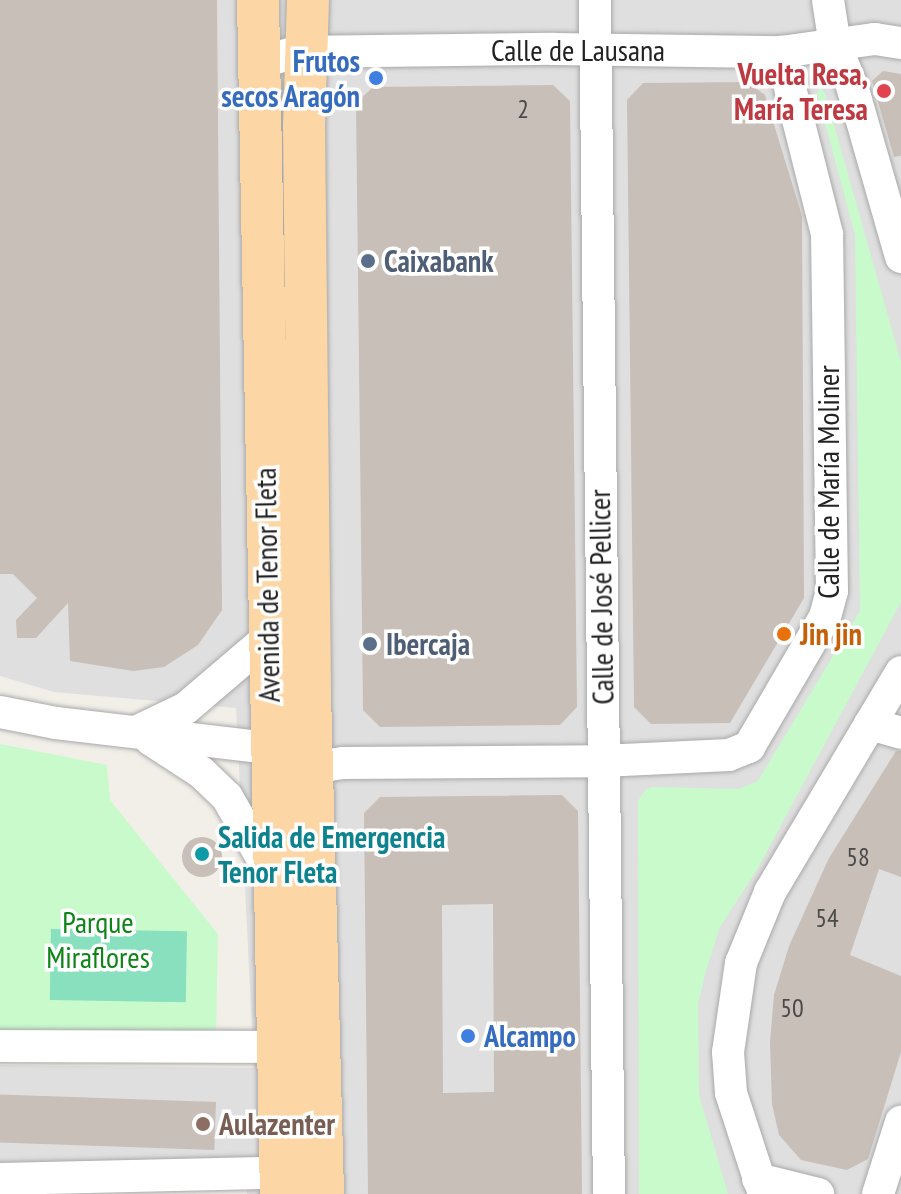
<!DOCTYPE html>
<html>
<head>
<meta charset="utf-8">
<style>
	body { margin:0 }
	#map { position:relative; width:901px; height:1194px; overflow:hidden; background:#f2efe9; font-family:"PT Sans Narrow",sans-serif }
	div>[style] { position:absolute }
	.residential>* { inset:0; background:#e0dfdf }
	.park>* { inset:0; background:#c8facc }
	.pitch>* { inset:0; background:#88e0be; transform-origin:0 0 }
	.building>* { inset:0; background:#c7bfb8; transform-origin:0 0 }
	.round { border-radius:50% }
	.roads { filter:drop-shadow(0 0 2px #a9a9a9) drop-shadow(0 0 2px #a9a9a9) }
	.minor>* { height:32px; margin:-16px; padding:0 16px; transform-origin:16px; border-radius:16px; background:#fff }
	.major>* { height:42px; margin:-21px; padding:0 21px; transform-origin:21px; border-radius:21px; background:#fcd6a4 }
	.dots>* { width:22px; height:22px; translate:-50% -50%; box-sizing:border-box; border:4px solid #fff; border-radius:50% }
	span { translate:-50% -50%; white-space:nowrap; text-align:center; line-height:1.15; -webkit-text-stroke:7px #fff; paint-order:stroke }
	.number-label { font-size:26px; color:#4b4948 }
	.number-label span { -webkit-text-stroke-width:0 }
	.street-label { font-size:30px; color:#222 }
	.shop-label { font-size:30px; color:#366cbe; font-weight:700 }
	.right { translate:-100% -50%; text-align:right }
	.left { translate:0 -50%; text-align:left }
	.health-label { font-size:30px; color:#be3a42; font-weight:700 }
	.service-label { font-size:30px; color:#4e5e75; font-weight:700 }
	.food-label { font-size:30px; color:#c56008; font-weight:700 }
	.culture-label { font-size:30px; color:#0d838f; font-weight:700 }
	.park-label { font-size:30px; color:#0c8416 }
	.education-label { font-size:30px; color:#785e54; font-weight:700 }
</style>
</head>
<body>
<div id="map">
	<div class="residential">
		<i style="clip-path:polygon(0 0,901px 0,901px 1194px,247px 1194px,247px 1188px,0 1185px,0 1065px,254px 1068px,236px 708px,54px 692px,0 676px)"></i>
	</div>
	<div class="park">
		<i style="clip-path:polygon(820px 88px,825px 93px,901px 362px,901px 602px,758px 868px,720px 927px,707px 967px,698px 1004px,699px 1095px,728px 1194px,639px 1194px,638px 801px,645px 790px,652px 787px,739px 789px,758px 781px,860px 611px,855px 235px,817px 93px)"></i>
		<i style="clip-path:polygon(0 744px,107px 765px,110px 800px,218px 934px,216px 1037px,0 1037px)"></i>
	</div>
	<div class="pitch">
		<i style="left:51px;top:929px;width:136px;height:71px;rotate:1deg"></i>
	</div>
	<div class="building">
		<i style="clip-path:polygon(0 0,217px 0,222px 610px,198px 645px,164px 667px,133px 671px,70px 661px,68px 603px,36px 638px,17px 638px,16px 620px,37px 598px,13px 574px,0 574px)"></i>
		<i style="clip-path:polygon(883px 71px,901px 74px,901px 156px,894px 157px,872px 81px)"></i>
		<i style="clip-path:polygon(747px 82px,765px 95px,802px 216px,804px 598px,730px 723px,651px 724px,634px 707px,627px 100px,643px 83px)"></i>
		<i style="clip-path:polygon(553px 85px,570px 101px,577px 707px,560px 725px,380px 727px,363px 710px,356px 103px,373px 87px)"></i>
		<i style="clip-path:polygon(896px 751px,901px 751px,901px 877px,879px 869px,850px 955px,901px 976px,901px 1052px,868px 1159px,847px 1170px,801px 1160px,779px 1135px,772px 1104px,770px 1042px,774px 995px,789px 946px,829px 858px)"></i>
		<i style="clip-path:polygon(evenodd,562px 795px,578px 811px,582px 1194px,368px 1194px,364px 813px,380px 797px,562px 795px,493px 904px,494px 1092px,443px 1093px,442px 905px,493px 904px)"></i>
		<i class="round" style="left:182px;top:837px;width:40px;height:40px"></i>
		<i style="left:216px;top:1102px;width:48px;height:216px;rotate:92deg"></i>
	</div>
	<div class="roads">
		<div class="minor">
			<i style="left:595px;top:0;width:1194px;rotate:89.33deg"></i>
			<i style="left:828px;top:0;width:46px;rotate:81.2deg"></i>
			<i style="left:835px;top:45px;width:44px;rotate:67.5deg"></i>
			<i style="left:852px;top:86px;width:178px;rotate:74deg"></i>
			<i style="left:260px;top:69px;width:16px;rotate:-40deg"></i>
			<i style="left:272px;top:59px;width:25px;rotate:-16deg"></i>
			<i style="left:296px;top:52px;width:258px;rotate:-0.7deg"></i>
			<i style="left:554px;top:49px;width:227px;rotate:0.8deg"></i>
			<i style="left:781px;top:52px;width:95px;rotate:-7.9deg"></i>
			<i style="left:875px;top:39px;width:26px;rotate:9deg"></i>
			<i style="left:0;top:712px;width:57px;rotate:11.1deg"></i>
			<i style="left:56px;top:723px;width:215px;rotate:6.7deg"></i>
			<i style="left:270px;top:748px;width:29px;rotate:18deg"></i>
			<i style="left:298px;top:757px;width:22px;rotate:51deg"></i>
			<i style="left:312px;top:774px;width:19px;rotate:-28deg"></i>
			<i style="left:329px;top:765px;width:15px;rotate:-8deg"></i>
			<i style="left:344px;top:763px;width:258px;rotate:-0.4deg"></i>
			<i style="left:602px;top:761px;width:127px;rotate:-2.7deg"></i>
			<i style="left:729px;top:755px;width:22px;rotate:-22deg"></i>
			<i style="left:749px;top:747px;width:151px;rotate:-59.7deg"></i>
			<i style="left:825px;top:617px;width:27px;rotate:-75deg"></i>
			<i style="left:832px;top:591px;width:357px;rotate:-90.8deg"></i>
			<i style="left:827px;top:234px;width:188px;rotate:-104.2deg"></i>
			<i style="left:870px;top:724px;width:32px;rotate:16deg"></i>
			<i style="left:136px;top:732px;width:55px;rotate:-25.6deg"></i>
			<i style="left:186px;top:708px;width:108px;rotate:-40.5deg"></i>
			<i style="left:150px;top:739px;width:62px;rotate:33.2deg"></i>
			<i style="left:202px;top:773px;width:35px;rotate:44deg"></i>
			<i style="left:227px;top:797px;width:92px;rotate:60.1deg"></i>
			<i style="left:0;top:1046px;width:280px;rotate:0.2deg"></i>
			<i style="left:0;top:1179px;width:262px;rotate:-1.3deg"></i>
			<i style="left:262px;top:1173px;width:18px;rotate:-6deg"></i>
			<i style="left:280px;top:1171px;width:21px;rotate:-23deg"></i>
			<i style="left:758px;top:1179px;width:62px;rotate:14deg"></i>
			<i style="left:764px;top:1194px;width:106px;rotate:-108.1deg"></i>
			<i style="left:731px;top:1093px;width:41px;rotate:-94.2deg"></i>
			<i style="left:728px;top:1052px;width:90px;rotate:-81.7deg"></i>
			<i style="left:741px;top:963px;width:77px;rotate:-67.8deg"></i>
			<i style="left:770px;top:892px;width:256px;rotate:-59.2deg"></i>
			<i style="left:878px;top:1194px;width:76px;rotate:-72.3deg"></i>
		</div>
		<div class="major">
			<i style="left:258px;top:0;width:1194px;rotate:88.9deg"></i>
			<i style="left:308px;top:0;width:125px;rotate:91.8deg"></i>
			<i style="left:304px;top:125px;width:568px;rotate:89.39deg"></i>
			<i style="left:310px;top:693px;width:501px;rotate:88.51deg"></i>
		</div>
	</div>
	<div class="dots">
		<i style="left:376px;top:78px;background:#3f7fe0"></i>
		<i style="left:884px;top:91px;background:#e0444e"></i>
		<i style="left:368px;top:261px;background:#5c6f8a"></i>
		<i style="left:784px;top:634px;background:#e8710a"></i>
		<i style="left:370px;top:644px;background:#5c6f8a"></i>
		<i style="left:202px;top:854px;background:#0f9aa8"></i>
		<i style="left:468px;top:1036px;background:#3f7fe0"></i>
		<i style="left:203px;top:1124px;background:#8d6e63"></i>
	</div>
	<div class="number-label">
		<span style="left:523px;top:109px">2</span>
		<span style="left:858px;top:857px">58</span>
		<span style="left:827px;top:918px">54</span>
		<span style="left:792px;top:1008px">50</span>
	</div>
	<div class="street-label">
		<span style="left:578px;top:50px">Calle de Lausana</span>
		<span style="left:828px;top:482px;rotate:-90deg">Calle de María Moliner</span>
		<span style="left:267px;top:585px;rotate:-91deg">Avenida de Tenor Fleta</span>
		<span style="left:601px;top:597px;rotate:-91deg">Calle de José Pellicer</span>
	</div>
	<div class="shop-label">
		<span class="right" style="left:360px;top:78px">Frutos<br>secos Aragón</span>
		<span class="left" style="left:484px;top:1036px">Alcampo</span>
	</div>
	<div class="health-label">
		<span class="right" style="left:868px;top:91px">Vuelta Resa,<br>María Teresa</span>
	</div>
	<div class="service-label">
		<span class="left" style="left:384px;top:261px">Caixabank</span>
		<span class="left" style="left:386px;top:644px">Ibercaja</span>
	</div>
	<div class="food-label">
		<span class="left" style="left:800px;top:634px">Jin jin</span>
	</div>
	<div class="culture-label">
		<span class="left" style="left:218px;top:854px">Salida de Emergencia<br>Tenor Fleta</span>
	</div>
	<div class="park-label">
		<span style="left:98px;top:939px">Parque<br>Miraflores</span>
	</div>
	<div class="education-label">
		<span class="left" style="left:219px;top:1124px">Aulazenter</span>
	</div>
</div>
</body>
</html>
